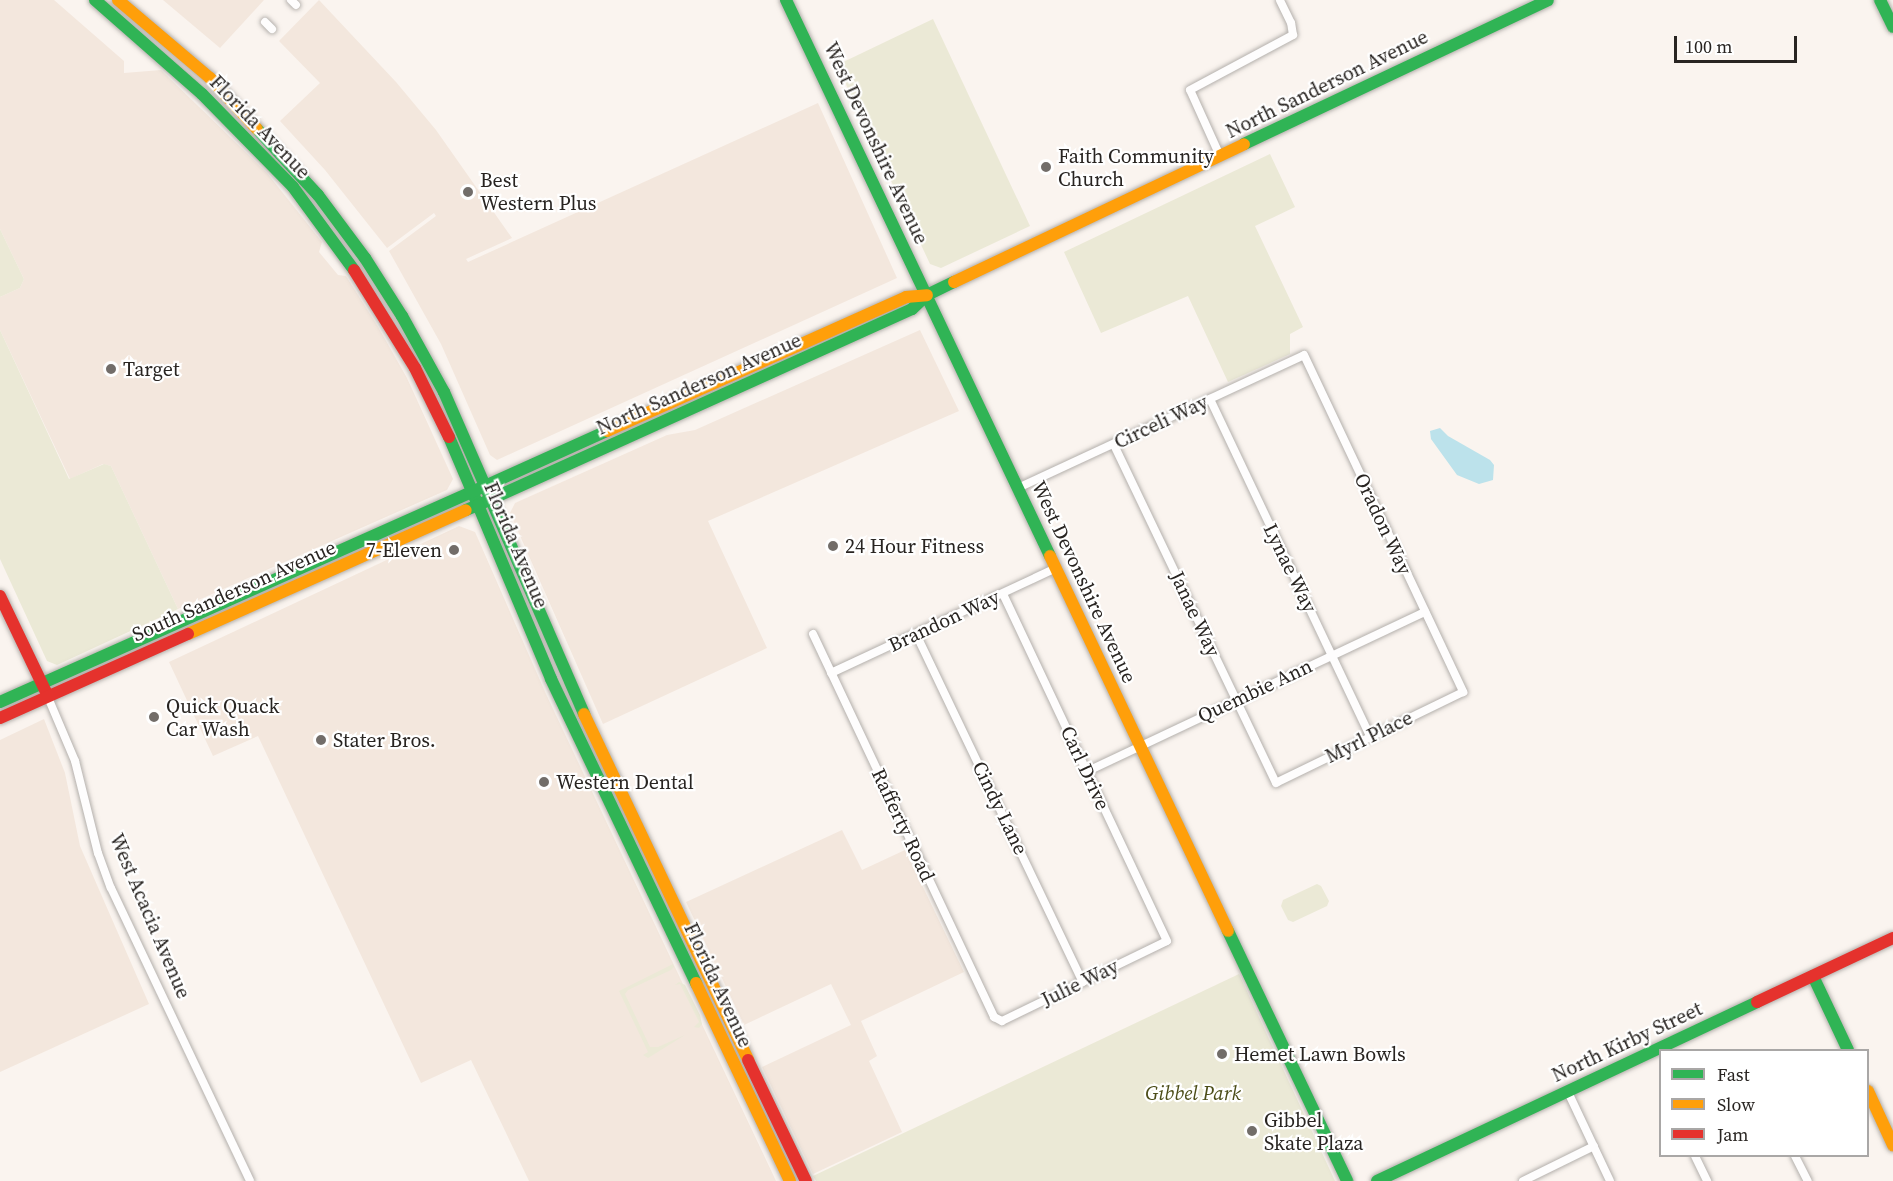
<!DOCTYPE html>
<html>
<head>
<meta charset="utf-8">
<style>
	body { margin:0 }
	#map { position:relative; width:1893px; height:1181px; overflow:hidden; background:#faf4ef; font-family:"Source Serif 4",serif }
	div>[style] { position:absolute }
	.built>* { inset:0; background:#f3e7dd }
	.green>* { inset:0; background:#ebe9d6 }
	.water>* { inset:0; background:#bce2eb }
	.roads { filter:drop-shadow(0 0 2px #b4b0ac) drop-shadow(0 0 2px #b4b0ac) }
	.street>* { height:8px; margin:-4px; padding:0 4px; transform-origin:4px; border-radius:4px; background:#fefdfd }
	.fast>* { height:12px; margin:-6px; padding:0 6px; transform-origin:6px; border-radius:6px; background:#30b455 }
	.slow>* { height:12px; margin:-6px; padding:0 6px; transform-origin:6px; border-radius:6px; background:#ff9f0a }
	.jam>* { height:12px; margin:-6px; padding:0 6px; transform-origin:6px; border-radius:6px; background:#e5322d }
	.dots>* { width:16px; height:16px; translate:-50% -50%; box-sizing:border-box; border:3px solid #fff; border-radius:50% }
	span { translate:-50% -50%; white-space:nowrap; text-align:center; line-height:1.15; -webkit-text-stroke:4.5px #fff; paint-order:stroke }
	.street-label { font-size:20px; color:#282421 }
	.poi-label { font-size:20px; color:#282421 }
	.left { translate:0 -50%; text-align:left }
	.right { translate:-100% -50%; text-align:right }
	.park-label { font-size:20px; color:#4c4d18; font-style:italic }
	.legend { position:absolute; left:1659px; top:1049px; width:210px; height:108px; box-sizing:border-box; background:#fff; border:2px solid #a9a7a6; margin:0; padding:8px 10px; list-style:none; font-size:18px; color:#282421 }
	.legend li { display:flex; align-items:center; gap:12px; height:30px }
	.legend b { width:30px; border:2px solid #a9a7a6 }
	.scale { position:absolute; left:1674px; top:36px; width:123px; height:27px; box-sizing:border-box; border:3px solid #282421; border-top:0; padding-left:8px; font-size:18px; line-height:21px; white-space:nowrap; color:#282421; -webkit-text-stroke:4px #fff; paint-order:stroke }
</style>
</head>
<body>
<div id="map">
	<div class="built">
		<i style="clip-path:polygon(0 0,54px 0,124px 61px,124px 73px,161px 70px,267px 173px,322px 242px,319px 252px,338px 275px,346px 276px,377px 325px,407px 378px,453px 479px,447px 490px,178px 609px,111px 466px,103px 464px,70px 479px,0 330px,0 297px,20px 288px,24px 279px,0 229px)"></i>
		<i style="clip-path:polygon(163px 0,264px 0,220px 48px)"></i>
		<i style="clip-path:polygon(319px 0,396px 82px,436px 130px,512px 238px,466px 259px,468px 262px,818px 103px,897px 278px,497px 460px,490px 455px,441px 344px,389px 251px,436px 216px,434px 213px,387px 248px,325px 170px,280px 121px,320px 83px,279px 41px)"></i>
		<i style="clip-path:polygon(920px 330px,959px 411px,708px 521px,767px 648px,603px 724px,510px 513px,515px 503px,667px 435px,695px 430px)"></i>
		<i style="clip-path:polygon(459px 526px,475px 532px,546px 694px,776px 1181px,529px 1181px,471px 1060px,421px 1083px,258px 736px,213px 756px,169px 662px)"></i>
		<i style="clip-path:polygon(44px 719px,65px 773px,80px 846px,149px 1004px,0 1072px,0 740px)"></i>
		<i style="clip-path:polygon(842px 830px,862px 870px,905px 850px,964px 972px,861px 1021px,877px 1056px,869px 1061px,902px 1132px,813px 1174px,762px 1067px,851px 1025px,831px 984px,744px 1025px,686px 902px)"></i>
	</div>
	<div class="green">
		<i style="clip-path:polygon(933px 19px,1030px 226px,941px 268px,930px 264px,837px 65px)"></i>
		<i style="clip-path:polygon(1270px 154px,1295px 207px,1255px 226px,1303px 327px,1290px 334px,1290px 354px,1228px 382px,1188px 296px,1101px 333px,1064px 252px)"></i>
		<i style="clip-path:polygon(0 229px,24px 279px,20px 288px,0 297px)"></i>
		<i style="clip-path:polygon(0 330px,69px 479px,104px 464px,111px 466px,178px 609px,57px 665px,47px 661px,0 559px)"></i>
		<i style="clip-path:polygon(1317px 884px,1321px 886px,1329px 901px,1327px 906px,1293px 922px,1288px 920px,1281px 906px,1283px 900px)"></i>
		<i style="clip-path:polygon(673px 964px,674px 967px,671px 970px,628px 990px,625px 994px,650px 1047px,658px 1047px,685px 1035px,648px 1058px,643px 1055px,648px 1052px,619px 991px)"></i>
		<i style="clip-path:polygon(1239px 974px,1335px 1181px,816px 1181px,813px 1176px)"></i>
		<i style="clip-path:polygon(679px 982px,685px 985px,700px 1015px,702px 1024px,699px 1028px,694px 1027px,699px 1022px,680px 984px,675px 985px)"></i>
	</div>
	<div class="water">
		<i style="clip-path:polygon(1440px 428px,1448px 436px,1490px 460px,1494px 465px,1493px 480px,1479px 484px,1457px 475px,1431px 439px,1430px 431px)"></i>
	</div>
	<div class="roads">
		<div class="street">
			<i style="left:291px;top:0;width:7px;rotate:45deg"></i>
			<i style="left:265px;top:22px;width:10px;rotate:45deg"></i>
			<i style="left:1220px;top:156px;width:72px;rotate:-114.4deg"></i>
			<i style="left:1190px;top:90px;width:117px;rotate:-28.1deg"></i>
			<i style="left:1293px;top:35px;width:12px;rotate:-99deg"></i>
			<i style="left:1291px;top:23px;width:25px;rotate:-116deg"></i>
			<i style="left:1210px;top:399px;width:373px;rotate:64.6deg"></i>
			<i style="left:1018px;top:488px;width:315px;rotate:-24.9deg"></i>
			<i style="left:1304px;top:355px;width:373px;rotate:64.7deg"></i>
			<i style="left:1463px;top:692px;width:208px;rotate:154.1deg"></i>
			<i style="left:1276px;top:783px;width:375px;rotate:-115.6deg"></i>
			<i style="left:813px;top:634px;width:424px;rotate:64.7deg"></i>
			<i style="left:994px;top:1017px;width:9px;rotate:27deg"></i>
			<i style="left:1002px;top:1021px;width:183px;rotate:-25.9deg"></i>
			<i style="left:1167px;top:941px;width:384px;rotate:-115.3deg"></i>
			<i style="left:916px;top:634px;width:386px;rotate:64.4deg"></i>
			<i style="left:831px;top:673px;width:248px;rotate:-25deg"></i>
			<i style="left:47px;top:695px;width:72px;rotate:67deg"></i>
			<i style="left:75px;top:761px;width:95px;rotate:76deg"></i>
			<i style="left:98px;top:853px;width:37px;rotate:70deg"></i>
			<i style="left:111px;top:888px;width:324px;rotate:64.6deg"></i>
			<i style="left:1086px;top:772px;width:375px;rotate:-25.3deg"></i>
			<i style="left:1568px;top:1092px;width:98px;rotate:64.7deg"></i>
			<i style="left:1695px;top:1156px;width:28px;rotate:64deg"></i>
			<i style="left:1795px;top:1156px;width:28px;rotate:63deg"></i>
			<i style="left:1523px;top:1181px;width:79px;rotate:-26.2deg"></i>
		</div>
		<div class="fast">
			<i style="left:95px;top:0;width:142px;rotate:41.3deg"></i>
			<i style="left:202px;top:94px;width:130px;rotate:45.6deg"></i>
			<i style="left:293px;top:187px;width:103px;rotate:53.7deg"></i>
			<i style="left:786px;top:0;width:615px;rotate:64.6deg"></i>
			<i style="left:1880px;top:0;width:30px;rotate:64deg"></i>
			<i style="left:257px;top:129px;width:90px;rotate:47.3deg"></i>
			<i style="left:318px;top:195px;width:79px;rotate:53.3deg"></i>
			<i style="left:365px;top:258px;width:69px;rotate:57.5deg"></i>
			<i style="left:402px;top:316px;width:87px;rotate:61.1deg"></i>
			<i style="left:444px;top:392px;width:103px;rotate:66.4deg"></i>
			<i style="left:485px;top:486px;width:134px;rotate:-24.3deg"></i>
			<i style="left:1244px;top:144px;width:336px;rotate:-25.3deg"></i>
			<i style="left:449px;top:437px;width:74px;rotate:66.9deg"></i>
			<i style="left:478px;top:505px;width:476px;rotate:-24.3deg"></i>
			<i style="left:912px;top:309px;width:21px;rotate:-43deg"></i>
			<i style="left:927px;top:295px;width:30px;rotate:-26deg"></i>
			<i style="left:466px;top:510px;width:13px;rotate:-23deg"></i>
			<i style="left:478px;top:505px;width:189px;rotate:67.2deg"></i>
			<i style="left:551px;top:679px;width:337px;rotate:64.5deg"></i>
			<i style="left:0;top:702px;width:531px;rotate:-24.01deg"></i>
			<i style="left:485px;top:486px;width:249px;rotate:66.5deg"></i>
			<i style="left:1228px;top:931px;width:277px;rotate:64.5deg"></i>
			<i style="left:1813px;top:976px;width:82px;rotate:64.7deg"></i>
			<i style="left:1377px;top:1181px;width:420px;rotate:-25.2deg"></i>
		</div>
		<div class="slow">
			<i style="left:118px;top:0;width:121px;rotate:40.3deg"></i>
			<i style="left:210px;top:78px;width:69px;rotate:47.3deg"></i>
			<i style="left:954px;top:282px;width:321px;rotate:-25.4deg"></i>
			<i style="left:607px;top:431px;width:328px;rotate:-24.1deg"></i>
			<i style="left:906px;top:297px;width:21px;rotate:-5deg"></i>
			<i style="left:1050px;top:556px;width:415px;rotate:64.6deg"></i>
			<i style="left:188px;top:634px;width:304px;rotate:-24deg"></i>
			<i style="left:584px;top:714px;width:383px;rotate:64.6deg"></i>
			<i style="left:696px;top:983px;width:219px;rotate:64.6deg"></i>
			<i style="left:1868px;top:1091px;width:60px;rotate:65.2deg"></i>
		</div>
		<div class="jam">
			<i style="left:354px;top:270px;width:115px;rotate:58.1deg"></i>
			<i style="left:415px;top:368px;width:77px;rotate:63.8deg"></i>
			<i style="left:0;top:596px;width:106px;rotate:64.4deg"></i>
			<i style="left:0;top:718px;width:206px;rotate:-24.1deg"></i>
			<i style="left:1757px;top:1002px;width:150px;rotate:-25.2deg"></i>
			<i style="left:748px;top:1060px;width:134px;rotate:64.4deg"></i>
		</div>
	</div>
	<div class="dots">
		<i style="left:1046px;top:167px;background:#726d69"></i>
		<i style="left:468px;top:192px;background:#726d69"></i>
		<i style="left:111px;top:369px;background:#726d69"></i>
		<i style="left:833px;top:546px;background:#726d69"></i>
		<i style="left:454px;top:550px;background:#726d69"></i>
		<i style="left:154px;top:717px;background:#726d69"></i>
		<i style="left:321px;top:740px;background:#726d69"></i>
		<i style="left:544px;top:782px;background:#726d69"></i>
		<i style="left:1222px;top:1054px;background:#726d69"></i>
		<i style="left:1252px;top:1131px;background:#726d69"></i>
	</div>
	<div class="street-label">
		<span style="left:1327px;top:84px;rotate:-26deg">North Sanderson Avenue</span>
		<span style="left:260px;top:127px;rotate:46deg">Florida Avenue</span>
		<span style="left:876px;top:143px;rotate:65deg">West Devonshire Avenue</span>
		<span style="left:699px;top:384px;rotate:-24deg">North Sanderson Avenue</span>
		<span style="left:1161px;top:422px;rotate:-25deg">Circeli Way</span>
		<span style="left:1383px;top:524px;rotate:65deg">Oradon Way</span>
		<span style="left:516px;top:545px;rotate:67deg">Florida Avenue</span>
		<span style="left:1290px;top:568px;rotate:64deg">Lynae Way</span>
		<span style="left:1084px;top:582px;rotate:65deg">West Devonshire Avenue</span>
		<span style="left:234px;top:591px;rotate:-24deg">South Sanderson Avenue</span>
		<span style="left:1195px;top:614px;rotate:65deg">Janae Way</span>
		<span style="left:944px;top:621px;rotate:-25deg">Brandon Way</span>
		<span style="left:1255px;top:691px;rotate:-25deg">Quembie Ann</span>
		<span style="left:1369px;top:737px;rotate:-26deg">Myrl Place</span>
		<span style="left:1085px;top:768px;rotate:65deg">Carl Drive</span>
		<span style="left:1000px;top:808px;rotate:64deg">Cindy Lane</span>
		<span style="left:903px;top:825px;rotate:65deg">Rafferty Road</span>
		<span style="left:150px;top:916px;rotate:67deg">West Acacia Avenue</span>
		<span style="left:1080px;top:983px;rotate:-26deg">Julie Way</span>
		<span style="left:718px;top:985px;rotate:65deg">Florida Avenue</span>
		<span style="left:1627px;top:1042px;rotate:-25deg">North Kirby Street</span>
	</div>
	<div class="poi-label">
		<span class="left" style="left:1058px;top:168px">Faith Community<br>Church</span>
		<span class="left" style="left:480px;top:192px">Best<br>Western Plus</span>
		<span class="left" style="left:123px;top:369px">Target</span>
		<span class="left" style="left:845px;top:546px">24 Hour Fitness</span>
		<span class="right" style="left:442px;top:550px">7-Eleven</span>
		<span class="left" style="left:166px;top:718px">Quick Quack<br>Car Wash</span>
		<span class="left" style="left:333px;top:740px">Stater Bros.</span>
		<span class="left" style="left:556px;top:782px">Western Dental</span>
		<span class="left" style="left:1234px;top:1054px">Hemet Lawn Bowls</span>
		<span class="left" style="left:1264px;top:1132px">Gibbel<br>Skate Plaza</span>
	</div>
	<div class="park-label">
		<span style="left:1193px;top:1093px">Gibbel Park</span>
	</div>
	<ul class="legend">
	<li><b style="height:8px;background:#30b455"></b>Fast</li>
	<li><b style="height:8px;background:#ff9f0a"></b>Slow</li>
	<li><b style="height:8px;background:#e5322d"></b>Jam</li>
	</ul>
	<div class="scale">100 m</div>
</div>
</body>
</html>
